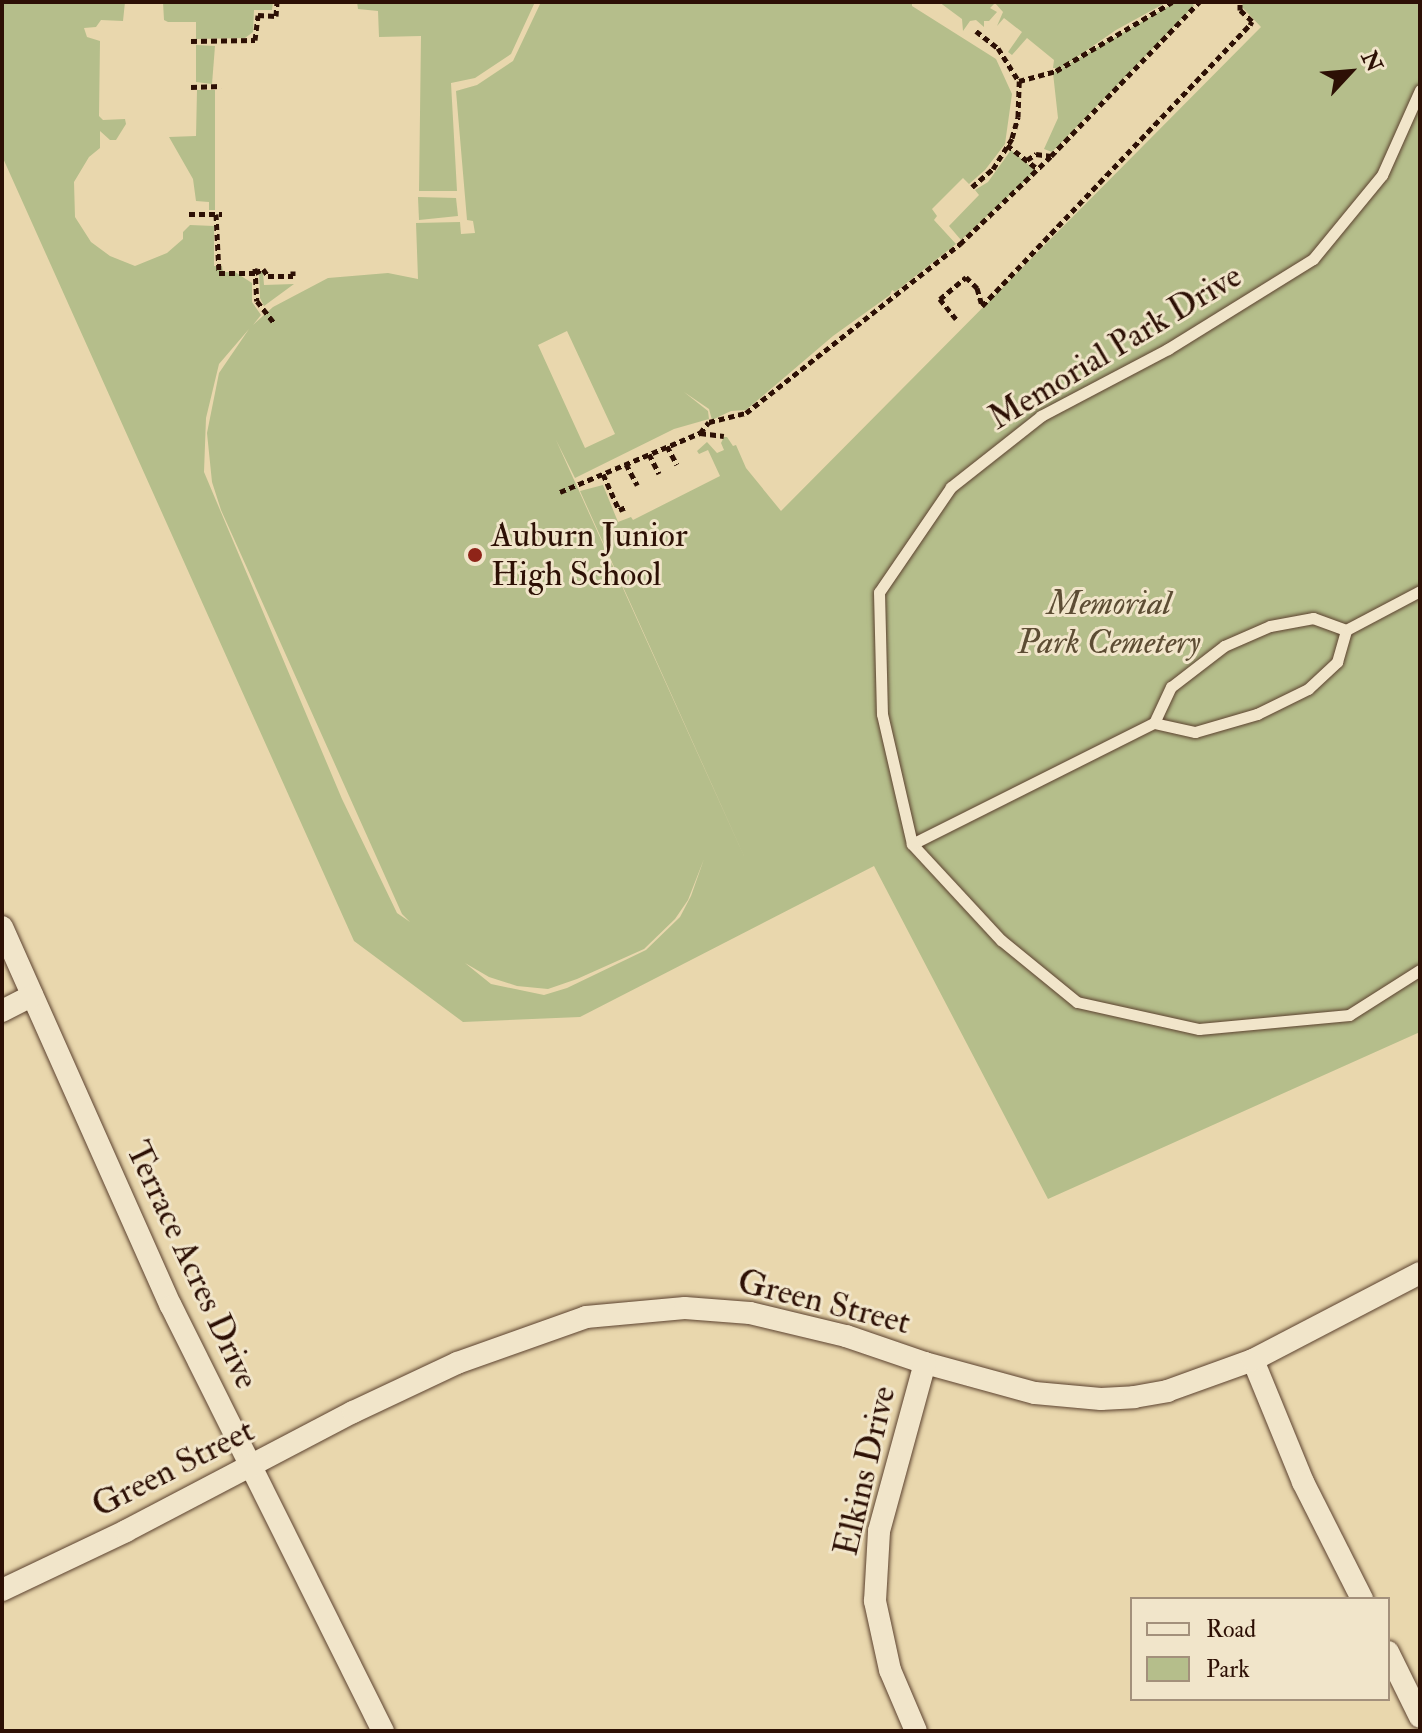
<!DOCTYPE html>
<html>
<head>
<meta charset="utf-8">
<style>
	body { margin:0 }
	#map { position:relative; width:1422px; height:1733px; overflow:hidden; background:#e9d7ad; font-family:"IM FELL Double Pica",serif }
	div>[style] { position:absolute }
	.green>* { inset:0; background:#b5be8b }
	.path>* { height:5px; margin-top:-2.5px; transform-origin:0; background:repeating-linear-gradient(90deg,#2d1005 0 6px,transparent 0 10px) }
	.roads { filter:drop-shadow(0 0 2px #5c422f) drop-shadow(0 0 2px #5c422f) }
	.lane>* { height:11px; margin:-5.5px; padding:0 5.5px; transform-origin:5.5px; border-radius:5.5px; background:#f1e5ca }
	.street>* { height:22px; margin:-11px; padding:0 11px; transform-origin:11px; border-radius:11px; background:#f1e5ca }
	.dots>* { width:22px; height:22px; translate:-50% -50%; box-sizing:border-box; border:4px solid #f1e5ca; border-radius:50% }
	span { translate:-50% -50%; white-space:nowrap; text-align:center; line-height:1.15; -webkit-text-stroke:6px #f1e5ca; paint-order:stroke }
	.street-label { font-size:34px; color:#2d1005 }
	.poi-label { font-size:34px; color:#2d1005 }
	.left { translate:0 -50%; text-align:left }
	.park-label { font-size:34px; color:#5d4d34; font-style:italic }
	.frame { position:absolute; inset:0; border:4px solid #2d1005; pointer-events:none }
	.legend { position:absolute; left:1130px; top:1597px; width:260px; height:104px; box-sizing:border-box; background:#f1e5ca; border:2px solid #a3907b; margin:0; padding:10px 14px; list-style:none; font-size:24px; color:#2d1005 }
	.legend li { display:flex; align-items:center; gap:16px; height:40px }
	.legend b { width:40px; border:2px solid #a3907b }
	.north { position:absolute; left:1310px; top:32px; width:80px; height:80px; -webkit-text-stroke:6px #f1e5ca; paint-order:stroke; rotate:64deg; font-size:22px; font-weight:700; line-height:32px; text-align:center; color:#2d1005 }
	.north::after { content:''; display:block; margin:auto; width:28px; height:36px; background:#2d1005; clip-path:polygon(50% 0,100% 100%,50% 72%,0 100%) }
</style>
</head>
<body>
<div id="map">
	<div class="green">
		<i style="clip-path:polygon(evenodd,2px 2px,125px 2px,123px 21px,101px 20px,96px 27px,84px 28px,87px 37px,100px 41px,99px 116px,103px 120px,125px 119px,126px 124px,116px 140px,110px 140px,100px 131px,100px 148px,89px 157px,74px 182px,75px 217px,91px 242px,110px 256px,135px 266px,167px 253px,183px 239px,183px 232px,190px 225px,214px 226px,214px 266px,222px 266px,223px 272px,235px 272px,252px 283px,252px 302px,261px 315px,253px 325px,273px 307px,328px 278px,388px 273px,418px 279px,416px 223px,460px 222px,461px 234px,475px 233px,473px 221px,467px 220px,456px 91px,477px 85px,513px 61px,541px 2px,912px 2px,912px 6px,996px 59px,1012px 94px,1005px 144px,985px 170px,969px 184px,963px 178px,932px 209px,937px 216px,934px 220px,956px 244px,895px 292px,892px 290px,890px 295px,833px 336px,746px 410px,731px 411px,712px 420px,709px 409px,684px 392px,708px 411px,709px 419px,674px 429px,575px 478px,556px 440px,748px 865px,580px 491px,603px 485px,618px 522px,631px 517px,633px 520px,720px 476px,708px 450px,699px 454px,697px 451px,707px 442px,717px 453px,724px 450px,721px 443px,724px 437px,727px 437px,733px 446px,736px 445px,746px 468px,781px 511px,1261px 27px,1241px 6px,1245px 2px,1420px 2px,1420px 1032px,1048px 1199px,874px 866px,580px 1017px,463px 1022px,354px 941px,2px 156px,2px 2px,249px 329px,219px 373px,207px 433px,212px 482px,221px 510px,402px 914px,410px 922px,397px 913px,342px 799px,204px 472px,206px 418px,219px 364px,249px 329px,2px 2px,567px 331px,615px 434px,585px 448px,538px 345px,567px 331px,2px 2px,704px 859px,691px 896px,680px 917px,646px 950px,567px 988px,544px 995px,491px 984px,465px 963px,489px 977px,517px 986px,548px 989px,577px 979px,644px 949px,675px 919px,688px 900px,704px 859px)"></i>
		<i style="clip-path:polygon(163px 2px,273px 2px,272px 10px,254px 10px,253px 32px,245px 38px,196px 39px,196px 22px,168px 22px,164px 20px)"></i>
		<i style="clip-path:polygon(357px 2px,535px 2px,511px 54px,475px 78px,451px 83px,457px 191px,419px 191px,421px 36px,379px 37px,378px 11px,358px 9px)"></i>
		<i style="clip-path:polygon(939px 2px,1167px 2px,1116px 30px,1061px 68px,1053px 68px,1054px 60px,1027px 38px,1012px 55px,1008px 52px,1022px 32px,1004px 18px,997px 26px,1003px 12px,995px 3px,990px 8px,997px 12px,989px 21px,984px 21px,984px 27px,976px 20px,970px 21px,963px 31px,962px 19px)"></i>
		<i style="clip-path:polygon(1176px 2px,1192px 2px,1194px 6px,1052px 152px,1044px 149px,1058px 118px,1053px 73px)"></i>
		<i style="clip-path:polygon(196px 45px,215px 46px,212px 84px,196px 82px)"></i>
		<i style="clip-path:polygon(197px 90px,215px 90px,215px 210px,209px 210px,209px 202px,196px 201px,193px 179px,169px 137px,196px 136px)"></i>
		<i style="clip-path:polygon(1011px 150px,1036px 171px,961px 240px,949px 226px,979px 195px,975px 190px,988px 182px)"></i>
		<i style="clip-path:polygon(418px 197px,456px 198px,458px 216px,419px 220px)"></i>
		<i style="clip-path:polygon(259px 272px,263px 272px,264px 285px,294px 284px,264px 306px,260px 298px)"></i>
	</div>
	<div class="path">
		<i style="left:976px;top:31px;width:28px;rotate:38deg"></i>
		<i style="left:998px;top:48px;width:39px;rotate:58deg"></i>
		<i style="left:191px;top:41px;width:64px;rotate:-0.9deg"></i>
		<i style="left:255px;top:40px;width:25px;rotate:-83deg"></i>
		<i style="left:258px;top:15px;width:18px;rotate:3deg"></i>
		<i style="left:276px;top:16px;width:14px;rotate:-86deg"></i>
		<i style="left:191px;top:87px;width:30px;rotate:-2deg"></i>
		<i style="left:1007px;top:145px;width:39px;rotate:38deg"></i>
		<i style="left:1027px;top:160px;width:11px;rotate:-34deg"></i>
		<i style="left:1036px;top:154px;width:15px;rotate:8deg"></i>
		<i style="left:1051px;top:156px;width:214px;rotate:-46.1deg"></i>
		<i style="left:972px;top:187px;width:28px;rotate:-41deg"></i>
		<i style="left:993px;top:169px;width:36px;rotate:-58deg"></i>
		<i style="left:1012px;top:138px;width:22px;rotate:-74deg"></i>
		<i style="left:1018px;top:117px;width:36px;rotate:-88deg"></i>
		<i style="left:1019px;top:81px;width:38px;rotate:-15deg"></i>
		<i style="left:1056px;top:71px;width:135px;rotate:-30.7deg"></i>
		<i style="left:189px;top:214px;width:33px"></i>
		<i style="left:216px;top:214px;width:59px;rotate:87.1deg"></i>
		<i style="left:219px;top:273px;width:36px"></i>
		<i style="left:255px;top:273px;width:9px;rotate:-27deg"></i>
		<i style="left:263px;top:269px;width:9px;rotate:54deg"></i>
		<i style="left:268px;top:276px;width:25px"></i>
		<i style="left:293px;top:276px;width:5px;rotate:-90deg"></i>
		<i style="left:255px;top:268px;width:33px;rotate:87deg"></i>
		<i style="left:257px;top:301px;width:29px;rotate:52deg"></i>
		<i style="left:956px;top:319px;width:26px;rotate:-129deg"></i>
		<i style="left:940px;top:299px;width:34px;rotate:-40deg"></i>
		<i style="left:966px;top:277px;width:16px;rotate:45deg"></i>
		<i style="left:977px;top:288px;width:19px;rotate:74deg"></i>
		<i style="left:982px;top:306px;width:388px;rotate:-46.4deg"></i>
		<i style="left:1250px;top:25px;width:4px;rotate:-63deg"></i>
		<i style="left:1252px;top:21px;width:16px;rotate:-137deg"></i>
		<i style="left:1240px;top:10px;width:8px;rotate:-90deg"></i>
		<i style="left:700px;top:433px;width:14px;rotate:-51deg"></i>
		<i style="left:709px;top:422px;width:38px;rotate:-14deg"></i>
		<i style="left:746px;top:413px;width:273px;rotate:-38.3deg"></i>
		<i style="left:960px;top:244px;width:127px;rotate:-44deg"></i>
		<i style="left:667px;top:446px;width:21px;rotate:62deg"></i>
		<i style="left:649px;top:454px;width:22px;rotate:63deg"></i>
		<i style="left:626px;top:464px;width:24px;rotate:62deg"></i>
		<i style="left:603px;top:474px;width:39px;rotate:66deg"></i>
		<i style="left:619px;top:510px;width:8px;rotate:-23deg"></i>
		<i style="left:560px;top:492px;width:152px;rotate:-22.9deg"></i>
		<i style="left:700px;top:433px;width:24px;rotate:7deg"></i>
	</div>
	<div class="roads">
		<div class="lane">
			<i style="left:1420px;top:90px;width:93px;rotate:114.1deg"></i>
			<i style="left:1382px;top:175px;width:109px;rotate:129.4deg"></i>
			<i style="left:1313px;top:259px;width:171px;rotate:148.2deg"></i>
			<i style="left:1168px;top:349px;width:144px;rotate:152.2deg"></i>
			<i style="left:1041px;top:416px;width:115px;rotate:141.7deg"></i>
			<i style="left:951px;top:487px;width:127px;rotate:124.4deg"></i>
			<i style="left:879px;top:592px;width:122px;rotate:88.6deg"></i>
			<i style="left:882px;top:714px;width:133px;rotate:77deg"></i>
			<i style="left:912px;top:844px;width:131px;rotate:47.2deg"></i>
			<i style="left:1001px;top:940px;width:98px;rotate:39.2deg"></i>
			<i style="left:1077px;top:1002px;width:125px;rotate:12.5deg"></i>
			<i style="left:1199px;top:1029px;width:151px;rotate:-5.3deg"></i>
			<i style="left:1349px;top:1015px;width:84px;rotate:-32.4deg"></i>
			<i style="left:1154px;top:723px;width:42px;rotate:12.4deg"></i>
			<i style="left:1195px;top:732px;width:65px;rotate:-16.2deg"></i>
			<i style="left:1257px;top:714px;width:57px;rotate:-26.1deg"></i>
			<i style="left:1308px;top:689px;width:40px;rotate:-43deg"></i>
			<i style="left:1337px;top:662px;width:33px;rotate:-74deg"></i>
			<i style="left:912px;top:844px;width:271px;rotate:-26.6deg"></i>
			<i style="left:1154px;top:723px;width:40px;rotate:-65deg"></i>
			<i style="left:1171px;top:687px;width:67px;rotate:-37.7deg"></i>
			<i style="left:1224px;top:646px;width:50px;rotate:-23.5deg"></i>
			<i style="left:1270px;top:626px;width:44px;rotate:-10.5deg"></i>
			<i style="left:1313px;top:618px;width:35px;rotate:20deg"></i>
			<i style="left:1346px;top:630px;width:84px;rotate:-27.8deg"></i>
		</div>
		<div class="street">
			<i style="left:2px;top:927px;width:415px;rotate:66deg"></i>
			<i style="left:171px;top:1306px;width:475px;rotate:63.5deg"></i>
			<i style="left:2px;top:1011px;width:34px;rotate:-27deg"></i>
			<i style="left:1253px;top:1360px;width:132px;rotate:67.7deg"></i>
			<i style="left:1303px;top:1482px;width:131px;rotate:63.2deg"></i>
			<i style="left:2px;top:1590px;width:137px;rotate:-25.4deg"></i>
			<i style="left:126px;top:1531px;width:256px;rotate:-27.7deg"></i>
			<i style="left:353px;top:1412px;width:115px;rotate:-25.2deg"></i>
			<i style="left:457px;top:1363px;width:137px;rotate:-19.6deg"></i>
			<i style="left:586px;top:1317px;width:99px;rotate:-5.2deg"></i>
			<i style="left:685px;top:1308px;width:65px;rotate:4.4deg"></i>
			<i style="left:750px;top:1313px;width:99px;rotate:13.5deg"></i>
			<i style="left:846px;top:1336px;width:83px;rotate:18.9deg"></i>
			<i style="left:925px;top:1363px;width:114px;rotate:15.3deg"></i>
			<i style="left:1035px;top:1393px;width:66px;rotate:5.2deg"></i>
			<i style="left:1101px;top:1399px;width:33px;rotate:-3deg"></i>
			<i style="left:1134px;top:1397px;width:34px;rotate:-10deg"></i>
			<i style="left:1167px;top:1391px;width:91px;rotate:-19.8deg"></i>
			<i style="left:1253px;top:1360px;width:188px;rotate:-27.5deg"></i>
			<i style="left:1388px;top:1652px;width:72px;rotate:63.8deg"></i>
			<i style="left:916px;top:1731px;width:66px;rotate:-113.1deg"></i>
			<i style="left:890px;top:1670px;width:71px;rotate:-102.3deg"></i>
			<i style="left:875px;top:1601px;width:70px;rotate:-86.7deg"></i>
			<i style="left:879px;top:1531px;width:174px;rotate:-74.7deg"></i>
		</div>
	</div>
	<div class="dots">
		<i style="left:475px;top:555px;background:#8f2418"></i>
	</div>
	<div class="street-label">
		<span style="left:1115px;top:347px;rotate:-31deg">Memorial Park Drive</span>
		<span style="left:192px;top:1265px;rotate:65deg">Terrace Acres Drive</span>
		<span style="left:824px;top:1302px;rotate:14deg">Green Street</span>
		<span style="left:173px;top:1468px;rotate:-27deg">Green Street</span>
		<span style="left:865px;top:1471px;rotate:-77deg">Elkins Drive</span>
	</div>
	<div class="poi-label">
		<span class="left" style="left:491px;top:555px">Auburn Junior<br>High School</span>
	</div>
	<div class="park-label">
		<span style="left:1109px;top:623px">Memorial<br>Park Cemetery</span>
	</div>
	<div class="frame"></div>
	<ul class="legend">
	<li><b style="height:10px;background:#f1e5ca"></b>Road</li>
	<li><b style="height:22px;background:#b5be8b"></b>Park</li>
	</ul>
	<div class="north">N</div>
</div>
</body>
</html>
